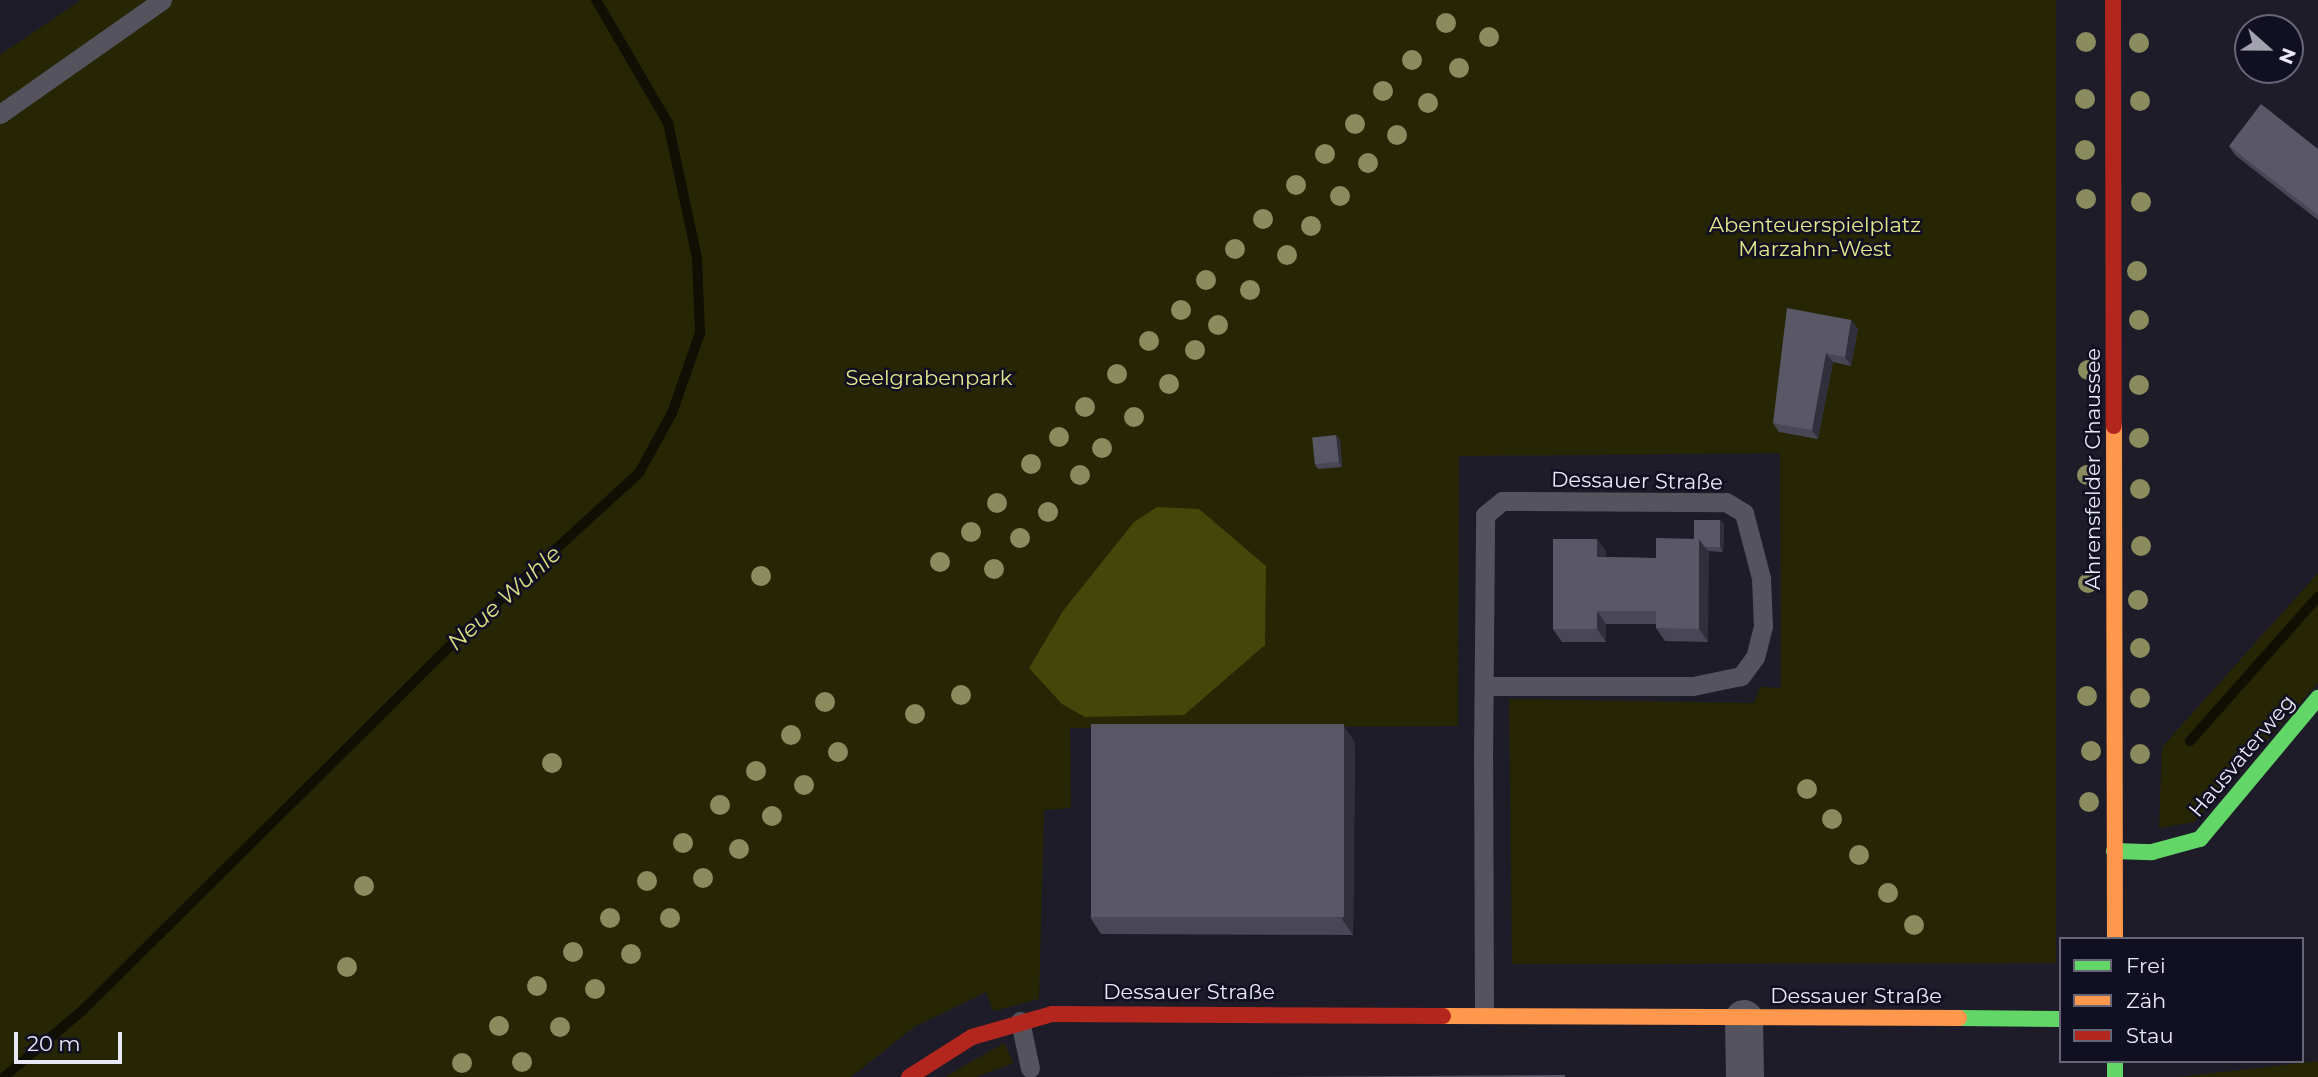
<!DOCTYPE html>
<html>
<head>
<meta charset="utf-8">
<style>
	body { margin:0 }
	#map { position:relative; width:2318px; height:1077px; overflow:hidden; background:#1e1c28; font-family:Montserrat,sans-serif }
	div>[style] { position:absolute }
	.green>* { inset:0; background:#262605 }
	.forest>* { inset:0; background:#454609 }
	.stream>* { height:10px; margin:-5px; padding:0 5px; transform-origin:5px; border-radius:5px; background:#0f0f04 }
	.lane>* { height:19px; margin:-9.5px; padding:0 9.5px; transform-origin:9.5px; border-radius:9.5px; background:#55545e }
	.street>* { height:38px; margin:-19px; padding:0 19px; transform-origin:19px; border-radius:19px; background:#55545e }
	.fast>* { height:16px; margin:-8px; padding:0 8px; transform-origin:8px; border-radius:8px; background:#63d668 }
	.slow>* { height:16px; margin:-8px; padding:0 8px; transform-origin:8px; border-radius:8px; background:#ff974d }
	.jam>* { height:16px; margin:-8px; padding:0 8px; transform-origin:8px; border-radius:8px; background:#b3261e }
	.trees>* { width:20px; height:20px; margin:-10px; border-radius:50%; background:#8a8c5e }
	.wall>* { inset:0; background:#494755 }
	.shaded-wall>* { inset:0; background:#312f3c }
	.building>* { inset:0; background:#5a5866; transform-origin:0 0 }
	span { translate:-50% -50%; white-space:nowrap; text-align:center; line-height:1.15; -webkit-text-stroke:5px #110f22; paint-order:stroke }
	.park-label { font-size:21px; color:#e3e88b }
	.street-label { font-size:21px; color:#e9e8f6 }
	.water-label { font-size:23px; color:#d8dd81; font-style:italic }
	.legend { position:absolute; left:2059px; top:937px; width:245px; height:126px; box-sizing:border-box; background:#110f22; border:2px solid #676677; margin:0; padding:9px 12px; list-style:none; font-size:21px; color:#e9e8f6 }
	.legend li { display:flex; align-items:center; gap:14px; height:35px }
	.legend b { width:35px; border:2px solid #676677 }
	.north { position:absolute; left:2234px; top:14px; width:70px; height:70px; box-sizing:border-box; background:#110f22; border:2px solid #676677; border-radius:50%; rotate:111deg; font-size:19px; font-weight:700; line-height:28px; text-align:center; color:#e9e8f6 }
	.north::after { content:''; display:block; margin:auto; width:24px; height:32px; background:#a2a1ae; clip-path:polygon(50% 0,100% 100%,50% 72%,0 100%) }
	.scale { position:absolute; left:14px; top:1032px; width:108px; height:32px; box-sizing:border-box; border:4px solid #e9e8f6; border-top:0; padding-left:9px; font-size:21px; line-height:24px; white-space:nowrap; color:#e9e8f6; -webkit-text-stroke:5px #110f22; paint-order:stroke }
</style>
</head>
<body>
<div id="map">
	<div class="green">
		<i style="clip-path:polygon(81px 0,2056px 0,2056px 963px,1512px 964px,1509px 699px,1754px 703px,1760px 687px,1781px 688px,1780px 453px,1459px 456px,1458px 726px,1070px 728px,1071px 808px,1044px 810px,1039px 999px,993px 1011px,986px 992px,914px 1027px,851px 1077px,0 1077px,0 55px)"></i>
		<i style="clip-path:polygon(2318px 573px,2318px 683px,2194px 822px,2159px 828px,2162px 747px)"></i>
		<i style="clip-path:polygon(1004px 1043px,1014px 1063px,976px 1077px,945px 1077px)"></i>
		<i style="clip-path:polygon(2318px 1061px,2318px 1077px,2177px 1077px)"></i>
	</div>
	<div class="forest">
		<i style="clip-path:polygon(1157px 507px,1199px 509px,1266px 566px,1265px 645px,1184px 715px,1085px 717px,1062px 704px,1029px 668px,1063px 611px,1134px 522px)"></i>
	</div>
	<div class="stream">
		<i style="left:2190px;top:741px;width:193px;rotate:-48.4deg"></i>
		<i style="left:4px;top:1077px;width:105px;rotate:-40.4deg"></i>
		<i style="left:84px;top:1009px;width:521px;rotate:-44.77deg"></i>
		<i style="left:454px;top:642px;width:251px;rotate:-42.4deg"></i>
		<i style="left:639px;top:473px;width:68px;rotate:-61.2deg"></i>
		<i style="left:672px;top:413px;width:85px;rotate:-70.7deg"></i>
		<i style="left:700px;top:333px;width:75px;rotate:-92.3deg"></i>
		<i style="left:697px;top:258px;width:138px;rotate:-102.1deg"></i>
		<i style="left:668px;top:123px;width:143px;rotate:-120.3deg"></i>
	</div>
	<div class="lane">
		<i style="left:0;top:114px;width:198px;rotate:-35.1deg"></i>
		<i style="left:1484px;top:1014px;width:253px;rotate:-90.2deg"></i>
		<i style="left:1483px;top:761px;width:246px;rotate:-89.5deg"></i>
		<i style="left:1485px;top:515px;width:22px;rotate:-39deg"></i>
		<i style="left:1502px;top:501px;width:224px;rotate:0.3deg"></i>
		<i style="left:1726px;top:502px;width:21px;rotate:31deg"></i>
		<i style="left:1744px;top:513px;width:67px;rotate:75.3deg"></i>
		<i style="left:1761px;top:578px;width:48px;rotate:87.6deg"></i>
		<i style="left:1763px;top:626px;width:32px;rotate:104deg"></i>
		<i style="left:1755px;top:657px;width:24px;rotate:126deg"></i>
		<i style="left:1741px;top:676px;width:49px;rotate:168.2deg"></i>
		<i style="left:1693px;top:686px;width:209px;rotate:180deg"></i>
		<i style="left:1020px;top:1021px;width:48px;rotate:78deg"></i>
	</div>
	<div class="street">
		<i style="left:1744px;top:1019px;width:58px;rotate:89deg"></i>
	</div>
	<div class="fast">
		<i style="left:2114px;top:851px;width:38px;rotate:2deg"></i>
		<i style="left:2152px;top:852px;width:50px;rotate:-15.2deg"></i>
		<i style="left:2200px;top:839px;width:184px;rotate:-50.1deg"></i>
		<i style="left:1959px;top:1018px;width:102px;rotate:0.6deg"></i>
		<i style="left:2115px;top:1061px;width:16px;rotate:90deg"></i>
	</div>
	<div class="slow">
		<i style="left:2114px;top:426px;width:513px;rotate:89.89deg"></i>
		<i style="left:1443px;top:1016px;width:516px;rotate:0.22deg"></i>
	</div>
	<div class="jam">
		<i style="left:2113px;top:0;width:426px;rotate:89.9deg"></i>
		<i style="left:909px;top:1077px;width:75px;rotate:-32.4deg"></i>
		<i style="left:972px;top:1037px;width:83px;rotate:-16deg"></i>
		<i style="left:1052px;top:1014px;width:391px;rotate:0.3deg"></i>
	</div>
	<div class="trees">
		<i style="left:1446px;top:23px"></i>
		<i style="left:1489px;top:37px"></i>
		<i style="left:2086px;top:42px"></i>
		<i style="left:2139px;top:43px"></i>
		<i style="left:1412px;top:60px"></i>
		<i style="left:1459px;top:68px"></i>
		<i style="left:1383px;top:91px"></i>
		<i style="left:2085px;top:99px"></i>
		<i style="left:2140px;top:101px"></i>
		<i style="left:1428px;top:103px"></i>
		<i style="left:1355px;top:124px"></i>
		<i style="left:1397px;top:135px"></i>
		<i style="left:2085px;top:150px"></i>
		<i style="left:1325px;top:154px"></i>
		<i style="left:1368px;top:163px"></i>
		<i style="left:1296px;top:185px"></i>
		<i style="left:1340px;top:196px"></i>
		<i style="left:2086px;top:199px"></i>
		<i style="left:2141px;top:202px"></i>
		<i style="left:1263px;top:219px"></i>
		<i style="left:1311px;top:226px"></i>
		<i style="left:1235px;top:249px"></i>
		<i style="left:1287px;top:255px"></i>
		<i style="left:2137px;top:271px"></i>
		<i style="left:1206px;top:280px"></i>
		<i style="left:1250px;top:290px"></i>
		<i style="left:1181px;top:310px"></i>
		<i style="left:2139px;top:320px"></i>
		<i style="left:1218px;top:325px"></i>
		<i style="left:1149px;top:341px"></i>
		<i style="left:1195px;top:350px"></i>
		<i style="left:2088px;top:370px"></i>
		<i style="left:1117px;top:374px"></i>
		<i style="left:1169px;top:384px"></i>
		<i style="left:2139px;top:385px"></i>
		<i style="left:1085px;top:407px"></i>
		<i style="left:1134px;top:417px"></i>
		<i style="left:1059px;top:437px"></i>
		<i style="left:2139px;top:438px"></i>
		<i style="left:1102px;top:448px"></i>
		<i style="left:1031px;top:464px"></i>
		<i style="left:1080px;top:475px"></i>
		<i style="left:2087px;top:475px"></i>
		<i style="left:2140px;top:489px"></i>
		<i style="left:997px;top:503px"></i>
		<i style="left:1048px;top:512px"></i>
		<i style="left:971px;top:532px"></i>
		<i style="left:1020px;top:538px"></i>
		<i style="left:2141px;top:546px"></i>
		<i style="left:940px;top:562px"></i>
		<i style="left:994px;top:569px"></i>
		<i style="left:761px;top:576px"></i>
		<i style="left:2088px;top:583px"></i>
		<i style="left:2138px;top:600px"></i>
		<i style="left:2140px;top:648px"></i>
		<i style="left:961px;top:695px"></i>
		<i style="left:2087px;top:696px"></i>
		<i style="left:2140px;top:698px"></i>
		<i style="left:825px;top:702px"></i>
		<i style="left:915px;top:714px"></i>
		<i style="left:791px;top:735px"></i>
		<i style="left:2091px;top:751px"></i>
		<i style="left:838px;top:752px"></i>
		<i style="left:2140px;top:754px"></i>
		<i style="left:552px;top:763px"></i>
		<i style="left:756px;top:771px"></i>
		<i style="left:804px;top:785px"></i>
		<i style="left:1807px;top:789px"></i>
		<i style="left:2089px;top:802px"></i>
		<i style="left:720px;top:805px"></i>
		<i style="left:772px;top:816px"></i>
		<i style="left:1832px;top:819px"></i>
		<i style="left:683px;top:843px"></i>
		<i style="left:739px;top:849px"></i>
		<i style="left:1859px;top:855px"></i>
		<i style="left:703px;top:878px"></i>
		<i style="left:647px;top:881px"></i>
		<i style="left:364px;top:886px"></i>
		<i style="left:1888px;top:893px"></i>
		<i style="left:610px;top:918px"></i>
		<i style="left:670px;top:918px"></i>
		<i style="left:1914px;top:925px"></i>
		<i style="left:573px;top:952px"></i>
		<i style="left:631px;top:954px"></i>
		<i style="left:347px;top:967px"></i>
		<i style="left:537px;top:986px"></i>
		<i style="left:595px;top:989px"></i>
		<i style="left:499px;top:1026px"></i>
		<i style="left:560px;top:1027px"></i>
		<i style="left:522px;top:1062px"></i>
		<i style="left:462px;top:1063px"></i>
	</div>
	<div class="wall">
		<i style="clip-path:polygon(2229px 146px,2318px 149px,2318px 220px,2235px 155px)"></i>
		<i style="clip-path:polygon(1851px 320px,1858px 329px,1851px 366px,1833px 362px,1818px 439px,1779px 432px,1773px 423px)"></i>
		<i style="clip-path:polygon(1336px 435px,1340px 440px,1342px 467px,1318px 469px,1315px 465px)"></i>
		<i style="clip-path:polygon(1720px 520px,1724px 524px,1723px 552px,1708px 551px,1708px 642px,1665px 641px,1656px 628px,1656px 624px,1606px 624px,1606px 642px,1562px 642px,1553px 629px,1597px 539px,1606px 552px,1606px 557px,1656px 558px,1694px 539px)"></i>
		<i style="clip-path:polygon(1355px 742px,1353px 935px,1101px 934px,1090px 917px)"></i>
	</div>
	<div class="shaded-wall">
		<i style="clip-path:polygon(1851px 320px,1858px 329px,1851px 366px,1845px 357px)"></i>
		<i style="clip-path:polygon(1826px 353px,1833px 362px,1818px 439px,1812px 430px)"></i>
		<i style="clip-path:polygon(1336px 435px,1340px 440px,1342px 467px,1339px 462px)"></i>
		<i style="clip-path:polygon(1720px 520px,1724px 524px,1723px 552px,1720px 547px)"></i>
		<i style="clip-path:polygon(1597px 539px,1606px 552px,1606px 570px,1597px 557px)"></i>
		<i style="clip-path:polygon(1699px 539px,1709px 552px,1708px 642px,1699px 629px)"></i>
		<i style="clip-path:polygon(1597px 611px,1606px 624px,1606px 642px,1597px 629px)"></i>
		<i style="clip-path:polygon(1344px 726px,1355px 742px,1353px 935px,1342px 919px)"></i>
	</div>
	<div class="building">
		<i style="clip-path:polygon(2261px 104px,2318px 149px,2318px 215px,2229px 146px)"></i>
		<i style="clip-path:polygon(1787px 308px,1851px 320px,1845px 357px,1826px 353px,1812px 430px,1773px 423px)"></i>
		<i style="left:1336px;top:435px;width:27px;height:24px;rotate:84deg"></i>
		<i style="clip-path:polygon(1694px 520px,1720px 520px,1720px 547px,1705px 547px,1699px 539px,1694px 539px)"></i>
		<i style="clip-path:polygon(1656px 538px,1699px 539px,1699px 629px,1656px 628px,1656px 611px,1597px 611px,1597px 629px,1553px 629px,1553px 539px,1597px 539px,1597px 557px,1656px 558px)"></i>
		<i style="left:1091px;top:724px;width:253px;height:193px"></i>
		<i style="clip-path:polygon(1565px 1075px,1565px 1077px,1269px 1077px)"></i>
	</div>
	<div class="park-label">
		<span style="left:1815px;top:237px">Abenteuerspielplatz<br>Marzahn-West</span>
		<span style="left:929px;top:378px">Seelgrabenpark</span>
	</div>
	<div class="street-label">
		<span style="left:2093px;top:469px;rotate:-90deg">Ahrensfelder Chaussee</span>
		<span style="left:1637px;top:481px;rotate:1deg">Dessauer Straße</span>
		<span style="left:2242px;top:756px;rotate:-50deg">Hausvaterweg</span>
		<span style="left:1189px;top:992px">Dessauer Straße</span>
		<span style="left:1856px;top:996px">Dessauer Straße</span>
	</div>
	<div class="water-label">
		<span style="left:504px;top:598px;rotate:-42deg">Neue Wuhle</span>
	</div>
	<ul class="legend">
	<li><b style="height:9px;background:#63d668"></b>Frei</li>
	<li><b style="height:9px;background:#ff974d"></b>Zäh</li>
	<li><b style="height:9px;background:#b3261e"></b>Stau</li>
	</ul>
	<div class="north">N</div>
	<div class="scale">20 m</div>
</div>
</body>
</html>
